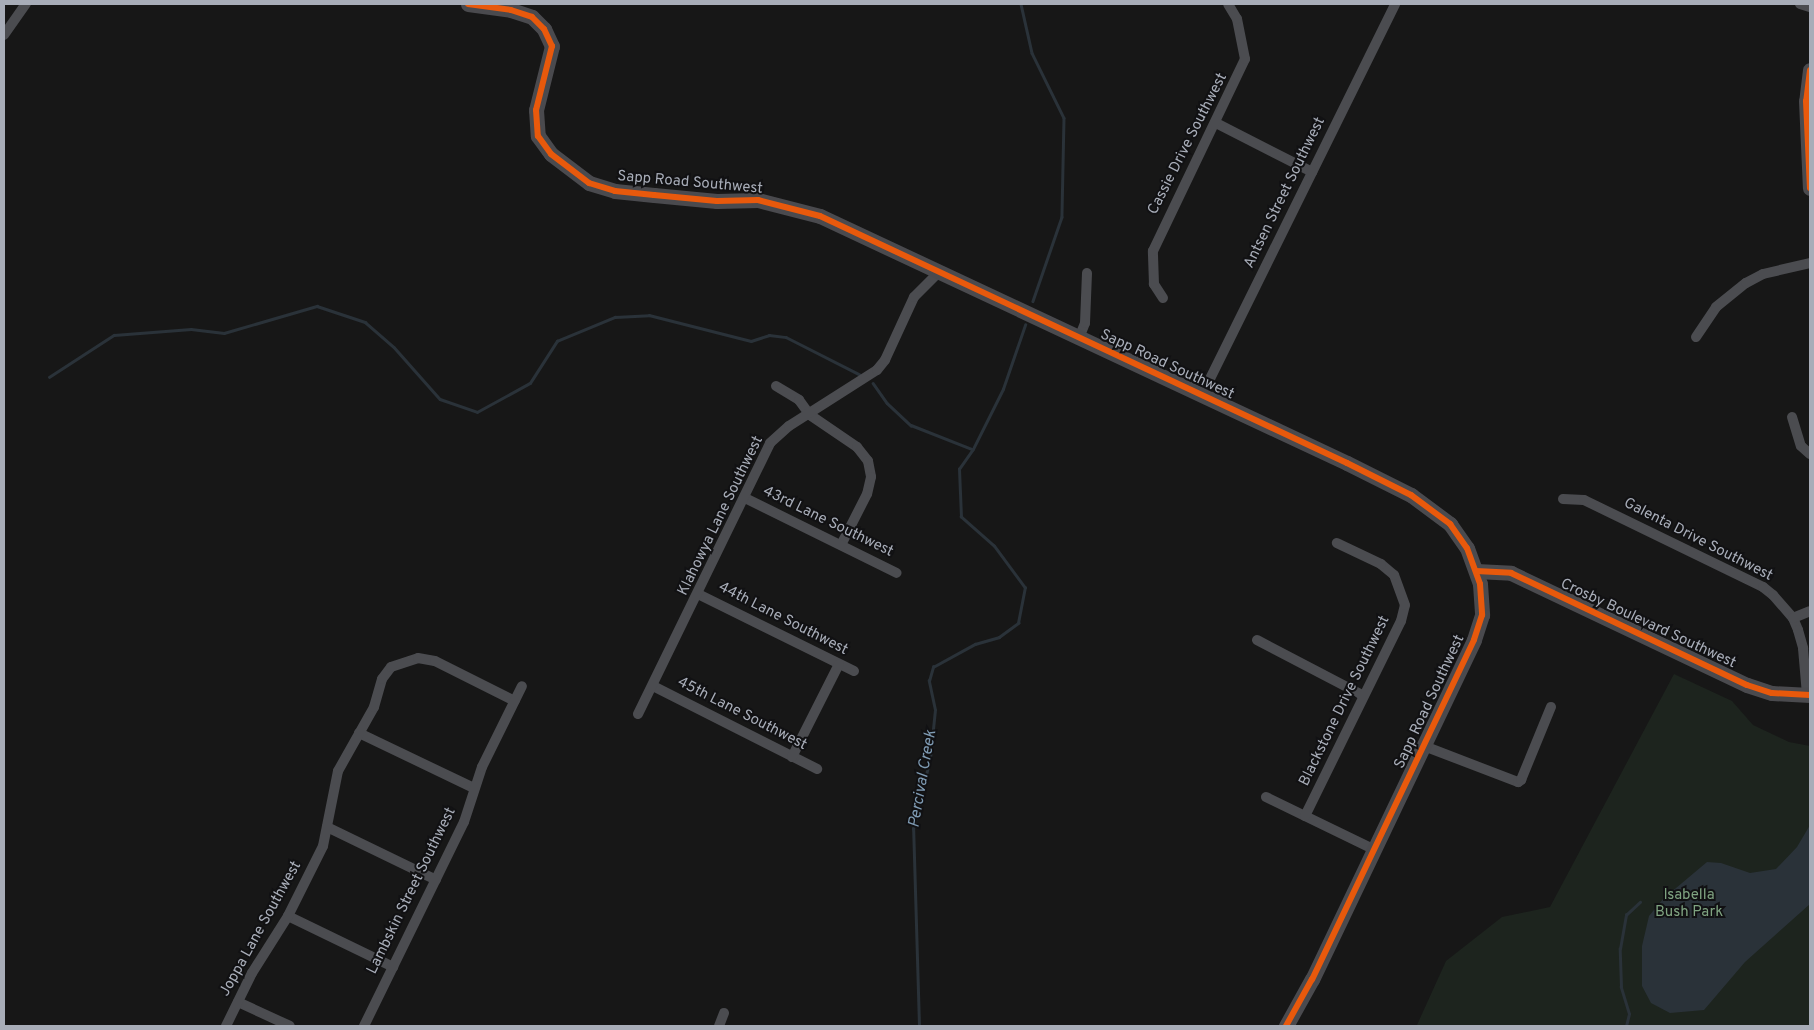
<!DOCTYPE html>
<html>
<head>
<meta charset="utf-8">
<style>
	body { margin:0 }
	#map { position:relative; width:1814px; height:1030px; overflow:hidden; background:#171717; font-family:Overpass,sans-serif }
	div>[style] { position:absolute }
	.green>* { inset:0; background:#1d241e }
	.water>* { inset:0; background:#2a3239 }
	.stream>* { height:2.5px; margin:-1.25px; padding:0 1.25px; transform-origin:1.25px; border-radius:1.25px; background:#2a3239 }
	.street>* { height:10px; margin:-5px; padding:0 5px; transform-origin:5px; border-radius:5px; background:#4b4c50 }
	.secondary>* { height:15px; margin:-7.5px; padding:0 7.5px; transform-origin:7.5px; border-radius:7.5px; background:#4a4a4e }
	.cycleway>* { height:6px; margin:-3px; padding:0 3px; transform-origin:3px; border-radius:3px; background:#e8590c }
	span { translate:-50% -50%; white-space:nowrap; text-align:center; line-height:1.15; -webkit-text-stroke:4px #111113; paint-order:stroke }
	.street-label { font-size:15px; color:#a8adb8 }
	.park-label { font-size:15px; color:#7fa381 }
	.water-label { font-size:16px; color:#7f9bb3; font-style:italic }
	.frame { position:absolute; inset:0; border:5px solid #a8adb8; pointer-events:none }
</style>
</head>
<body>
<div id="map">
	<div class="green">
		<i style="clip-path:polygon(1674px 674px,1732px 701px,1753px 725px,1789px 742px,1810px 746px,1810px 1026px,1417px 1025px,1446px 961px,1502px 917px,1550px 907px)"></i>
	</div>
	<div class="water">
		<i style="clip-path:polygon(1810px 825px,1810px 904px,1745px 962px,1704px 1010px,1670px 1013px,1651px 1003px,1642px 986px,1642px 946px,1649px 916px,1663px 899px,1707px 862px,1721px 863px,1750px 873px,1776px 869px,1797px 847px)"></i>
	</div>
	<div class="stream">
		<i style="left:1021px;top:4px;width:50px;rotate:77.3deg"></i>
		<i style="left:1032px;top:53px;width:72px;rotate:63.8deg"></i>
		<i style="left:1064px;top:118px;width:99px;rotate:91.2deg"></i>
		<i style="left:1062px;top:217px;width:89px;rotate:109deg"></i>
		<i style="left:49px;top:377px;width:77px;rotate:-32.9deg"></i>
		<i style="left:114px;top:335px;width:77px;rotate:-4.5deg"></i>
		<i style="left:191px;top:329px;width:33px;rotate:7deg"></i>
		<i style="left:224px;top:333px;width:97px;rotate:-16.2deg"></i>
		<i style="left:317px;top:306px;width:51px;rotate:18.4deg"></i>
		<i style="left:365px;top:322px;width:38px;rotate:41deg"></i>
		<i style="left:394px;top:347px;width:69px;rotate:48.5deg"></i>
		<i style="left:440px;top:399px;width:39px;rotate:19deg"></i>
		<i style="left:477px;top:412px;width:60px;rotate:-28.7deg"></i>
		<i style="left:530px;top:383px;width:50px;rotate:-57.3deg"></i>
		<i style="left:557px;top:341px;width:63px;rotate:-22.5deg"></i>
		<i style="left:615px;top:317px;width:34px;rotate:-3deg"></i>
		<i style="left:649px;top:315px;width:105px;rotate:14.3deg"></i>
		<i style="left:751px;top:341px;width:19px;rotate:-18deg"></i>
		<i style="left:769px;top:335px;width:17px;rotate:7deg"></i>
		<i style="left:786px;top:337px;width:82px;rotate:26.9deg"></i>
		<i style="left:873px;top:383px;width:24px;rotate:55deg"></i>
		<i style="left:887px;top:403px;width:33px;rotate:43deg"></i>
		<i style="left:911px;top:425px;width:66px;rotate:21.5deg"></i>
		<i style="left:919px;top:1026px;width:197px;rotate:-91.7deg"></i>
		<i style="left:913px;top:829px;width:73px;rotate:-76.5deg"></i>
		<i style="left:930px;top:758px;width:48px;rotate:-84.1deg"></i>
		<i style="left:935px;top:710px;width:30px;rotate:-102deg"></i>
		<i style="left:929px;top:681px;width:15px;rotate:-74deg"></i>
		<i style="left:933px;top:667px;width:48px;rotate:-28.7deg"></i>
		<i style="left:975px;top:644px;width:25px;rotate:-16deg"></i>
		<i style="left:999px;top:637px;width:24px;rotate:-36deg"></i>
		<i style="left:1018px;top:623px;width:36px;rotate:-79deg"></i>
		<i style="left:1025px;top:588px;width:52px;rotate:-126.4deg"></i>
		<i style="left:994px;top:546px;width:44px;rotate:-138.7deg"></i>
		<i style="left:961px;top:517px;width:48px;rotate:-92.4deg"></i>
		<i style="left:959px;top:469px;width:24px;rotate:-55deg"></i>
		<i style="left:973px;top:449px;width:67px;rotate:-63.4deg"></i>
		<i style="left:1003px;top:389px;width:68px;rotate:-71deg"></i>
		<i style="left:1626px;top:1026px;width:12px;rotate:-76deg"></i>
		<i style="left:1629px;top:1014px;width:28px;rotate:-107deg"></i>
		<i style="left:1621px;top:987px;width:38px;rotate:-92deg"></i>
		<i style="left:1620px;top:949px;width:35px;rotate:-80deg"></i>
		<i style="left:1626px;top:915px;width:19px;rotate:-43deg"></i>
	</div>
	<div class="street">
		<i style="left:1800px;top:4px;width:10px;rotate:17deg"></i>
		<i style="left:4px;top:35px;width:38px;rotate:-55deg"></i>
		<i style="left:1216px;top:123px;width:108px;rotate:27deg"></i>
		<i style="left:1163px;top:298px;width:17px;rotate:-123deg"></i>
		<i style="left:1154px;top:284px;width:33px;rotate:-92deg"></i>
		<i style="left:1153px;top:251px;width:213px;rotate:-64.4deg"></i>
		<i style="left:1245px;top:59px;width:41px;rotate:-101.3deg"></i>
		<i style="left:1237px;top:19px;width:17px;rotate:-121deg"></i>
		<i style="left:1696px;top:337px;width:36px;rotate:-56deg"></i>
		<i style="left:1716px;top:307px;width:38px;rotate:-39deg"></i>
		<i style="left:1746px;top:283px;width:19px;rotate:-28deg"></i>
		<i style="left:1763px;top:274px;width:48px;rotate:-13.2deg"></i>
		<i style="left:1079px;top:338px;width:16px;rotate:-68deg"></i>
		<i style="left:1085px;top:323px;width:50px;rotate:-87.7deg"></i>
		<i style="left:776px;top:386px;width:27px;rotate:31deg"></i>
		<i style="left:799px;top:400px;width:19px;rotate:54deg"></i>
		<i style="left:810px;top:415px;width:57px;rotate:34.2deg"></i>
		<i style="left:857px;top:447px;width:18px;rotate:52deg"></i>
		<i style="left:868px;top:461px;width:16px;rotate:79deg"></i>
		<i style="left:871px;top:477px;width:17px;rotate:103deg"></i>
		<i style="left:867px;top:494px;width:57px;rotate:117deg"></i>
		<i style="left:1202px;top:395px;width:436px;rotate:-63.7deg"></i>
		<i style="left:1792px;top:417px;width:30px;rotate:73deg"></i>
		<i style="left:1801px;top:446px;width:12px;rotate:42deg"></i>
		<i style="left:745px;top:498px;width:169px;rotate:26.3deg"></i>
		<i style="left:1563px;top:499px;width:21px;rotate:3deg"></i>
		<i style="left:1584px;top:500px;width:199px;rotate:25.9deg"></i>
		<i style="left:1763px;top:587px;width:13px;rotate:39deg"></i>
		<i style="left:1773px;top:595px;width:30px;rotate:49deg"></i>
		<i style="left:1793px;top:618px;width:13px;rotate:67deg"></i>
		<i style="left:1798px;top:630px;width:19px;rotate:74deg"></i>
		<i style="left:1803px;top:648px;width:47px;rotate:85.1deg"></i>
		<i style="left:698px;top:594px;width:174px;rotate:26.3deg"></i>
		<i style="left:1793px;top:618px;width:18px;rotate:-22deg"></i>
		<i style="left:1257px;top:640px;width:119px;rotate:27.6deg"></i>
		<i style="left:653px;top:686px;width:184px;rotate:26.8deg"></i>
		<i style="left:638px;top:714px;width:301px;rotate:-64deg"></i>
		<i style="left:770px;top:443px;width:25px;rotate:-42deg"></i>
		<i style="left:789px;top:426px;width:104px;rotate:-32.5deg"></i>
		<i style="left:877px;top:370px;width:13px;rotate:-51deg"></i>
		<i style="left:885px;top:360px;width:69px;rotate:-65.3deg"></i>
		<i style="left:914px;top:297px;width:35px;rotate:-45deg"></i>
		<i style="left:359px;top:733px;width:127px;rotate:25.6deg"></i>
		<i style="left:1424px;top:746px;width:101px;rotate:21deg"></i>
		<i style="left:1518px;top:782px;width:4px;rotate:-34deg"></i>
		<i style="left:1521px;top:780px;width:79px;rotate:-67.7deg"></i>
		<i style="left:792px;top:757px;width:104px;rotate:-63.2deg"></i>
		<i style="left:1266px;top:797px;width:119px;rotate:25.9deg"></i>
		<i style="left:1305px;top:816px;width:217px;rotate:-63.8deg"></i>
		<i style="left:1401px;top:621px;width:16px;rotate:-76deg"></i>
		<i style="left:1405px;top:605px;width:32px;rotate:-110deg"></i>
		<i style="left:1394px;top:575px;width:17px;rotate:-140deg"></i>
		<i style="left:1381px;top:564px;width:49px;rotate:-154.5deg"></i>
		<i style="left:327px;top:827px;width:121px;rotate:25.9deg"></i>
		<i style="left:288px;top:916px;width:117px;rotate:25.9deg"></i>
		<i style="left:238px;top:1002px;width:57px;rotate:24.8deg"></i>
		<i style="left:226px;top:1026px;width:59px;rotate:-63.9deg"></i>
		<i style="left:252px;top:973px;width:67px;rotate:-57.7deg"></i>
		<i style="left:288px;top:916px;width:78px;rotate:-63.4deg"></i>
		<i style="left:323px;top:846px;width:76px;rotate:-78.7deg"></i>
		<i style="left:338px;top:771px;width:73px;rotate:-60.6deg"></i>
		<i style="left:374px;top:707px;width:29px;rotate:-74deg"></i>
		<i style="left:382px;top:679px;width:15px;rotate:-53deg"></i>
		<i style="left:391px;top:667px;width:28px;rotate:-18deg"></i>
		<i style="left:418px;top:658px;width:17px;rotate:10deg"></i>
		<i style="left:435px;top:661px;width:89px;rotate:26.6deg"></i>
		<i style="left:364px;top:1026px;width:227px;rotate:-63.9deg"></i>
		<i style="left:464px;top:822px;width:58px;rotate:-71.9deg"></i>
		<i style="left:482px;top:767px;width:90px;rotate:-63.7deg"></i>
		<i style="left:719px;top:1026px;width:14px;rotate:-69deg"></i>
	</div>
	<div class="secondary">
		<i style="left:468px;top:4px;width:43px;rotate:7.9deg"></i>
		<i style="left:511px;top:10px;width:22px;rotate:18deg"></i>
		<i style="left:532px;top:17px;width:17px;rotate:45deg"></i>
		<i style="left:544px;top:29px;width:19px;rotate:65deg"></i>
		<i style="left:552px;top:46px;width:66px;rotate:104deg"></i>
		<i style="left:536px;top:110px;width:26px;rotate:86deg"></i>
		<i style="left:538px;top:136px;width:22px;rotate:54deg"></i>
		<i style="left:551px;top:154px;width:48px;rotate:37.3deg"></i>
		<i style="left:589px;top:183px;width:27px;rotate:17deg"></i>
		<i style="left:615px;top:191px;width:39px;rotate:6deg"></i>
		<i style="left:654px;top:195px;width:63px;rotate:5.4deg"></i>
		<i style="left:717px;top:201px;width:41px;rotate:-1.4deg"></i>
		<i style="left:758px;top:200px;width:64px;rotate:14.5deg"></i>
		<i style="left:820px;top:216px;width:582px;rotate:25.11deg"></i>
		<i style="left:1347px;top:463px;width:72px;rotate:26.6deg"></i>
		<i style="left:1411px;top:495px;width:49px;rotate:36.6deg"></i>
		<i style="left:1450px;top:524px;width:29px;rotate:55deg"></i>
		<i style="left:1467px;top:548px;width:38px;rotate:70deg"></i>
		<i style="left:1480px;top:584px;width:31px;rotate:86deg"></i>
		<i style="left:1482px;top:615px;width:26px;rotate:108deg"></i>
		<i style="left:1474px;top:640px;width:376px;rotate:115.5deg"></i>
		<i style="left:1312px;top:979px;width:54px;rotate:119deg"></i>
		<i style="left:1810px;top:70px;width:31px;rotate:97deg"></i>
		<i style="left:1806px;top:101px;width:87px;rotate:87.4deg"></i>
		<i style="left:1476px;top:571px;width:35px;rotate:3deg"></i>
		<i style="left:1511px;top:573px;width:261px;rotate:25.4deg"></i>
		<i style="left:1747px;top:685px;width:26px;rotate:18deg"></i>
		<i style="left:1772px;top:693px;width:38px;rotate:3deg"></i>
	</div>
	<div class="cycleway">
		<i style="left:468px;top:4px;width:43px;rotate:7.9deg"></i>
		<i style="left:511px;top:10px;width:22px;rotate:18deg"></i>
		<i style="left:532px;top:17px;width:17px;rotate:45deg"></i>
		<i style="left:544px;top:29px;width:19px;rotate:65deg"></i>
		<i style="left:552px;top:46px;width:66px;rotate:104deg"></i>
		<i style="left:536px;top:110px;width:26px;rotate:86deg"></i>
		<i style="left:538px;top:136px;width:22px;rotate:54deg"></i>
		<i style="left:551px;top:154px;width:48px;rotate:37.3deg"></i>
		<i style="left:589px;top:183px;width:27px;rotate:17deg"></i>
		<i style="left:615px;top:191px;width:39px;rotate:6deg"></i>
		<i style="left:654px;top:195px;width:63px;rotate:5.4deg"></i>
		<i style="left:717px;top:201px;width:41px;rotate:-1.4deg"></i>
		<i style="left:758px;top:200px;width:64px;rotate:14.5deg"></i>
		<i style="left:820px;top:216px;width:582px;rotate:25.11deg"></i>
		<i style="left:1347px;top:463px;width:72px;rotate:26.6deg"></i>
		<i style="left:1411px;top:495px;width:49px;rotate:36.6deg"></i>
		<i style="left:1450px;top:524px;width:29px;rotate:55deg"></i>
		<i style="left:1467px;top:548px;width:38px;rotate:70deg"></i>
		<i style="left:1480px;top:584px;width:31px;rotate:86deg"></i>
		<i style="left:1482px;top:615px;width:26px;rotate:108deg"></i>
		<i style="left:1474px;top:640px;width:376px;rotate:115.5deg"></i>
		<i style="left:1312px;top:979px;width:54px;rotate:119deg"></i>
		<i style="left:1810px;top:70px;width:31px;rotate:97deg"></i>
		<i style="left:1806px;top:101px;width:87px;rotate:87.4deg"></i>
		<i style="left:1476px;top:571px;width:35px;rotate:3deg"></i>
		<i style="left:1511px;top:573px;width:261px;rotate:25.4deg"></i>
		<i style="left:1747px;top:685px;width:26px;rotate:18deg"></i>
		<i style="left:1772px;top:693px;width:38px;rotate:3deg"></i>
	</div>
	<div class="street-label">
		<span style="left:1188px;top:144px;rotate:-63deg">Cassie Drive Southwest</span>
		<span style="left:690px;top:183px;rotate:5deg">Sapp Road Southwest</span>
		<span style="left:1285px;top:193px;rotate:-64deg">Antsen Street Southwest</span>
		<span style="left:1167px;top:365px;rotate:25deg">Sapp Road Southwest</span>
		<span style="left:721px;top:516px;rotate:-64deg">Klahowya Lane Southwest</span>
		<span style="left:828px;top:522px;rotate:26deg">43rd Lane Southwest</span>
		<span style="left:1698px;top:540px;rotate:27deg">Galenta Drive Southwest</span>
		<span style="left:783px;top:619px;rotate:27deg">44th Lane Southwest</span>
		<span style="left:1648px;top:624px;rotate:25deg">Crosby Boulevard Southwest</span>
		<span style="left:1345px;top:701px;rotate:-64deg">Blackstone Drive Southwest</span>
		<span style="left:1430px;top:702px;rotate:-65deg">Sapp Road Southwest</span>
		<span style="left:742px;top:714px;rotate:27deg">45th Lane Southwest</span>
		<span style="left:412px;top:891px;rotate:-64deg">Lambskin Street Southwest</span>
		<span style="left:261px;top:929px;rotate:-61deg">Joppa Lane Southwest</span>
	</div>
	<div class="park-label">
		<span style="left:1689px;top:904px">Isabella<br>Bush Park</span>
	</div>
	<div class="water-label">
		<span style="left:923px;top:779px;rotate:-80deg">Percival Creek</span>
	</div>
	<div class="frame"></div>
</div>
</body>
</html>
